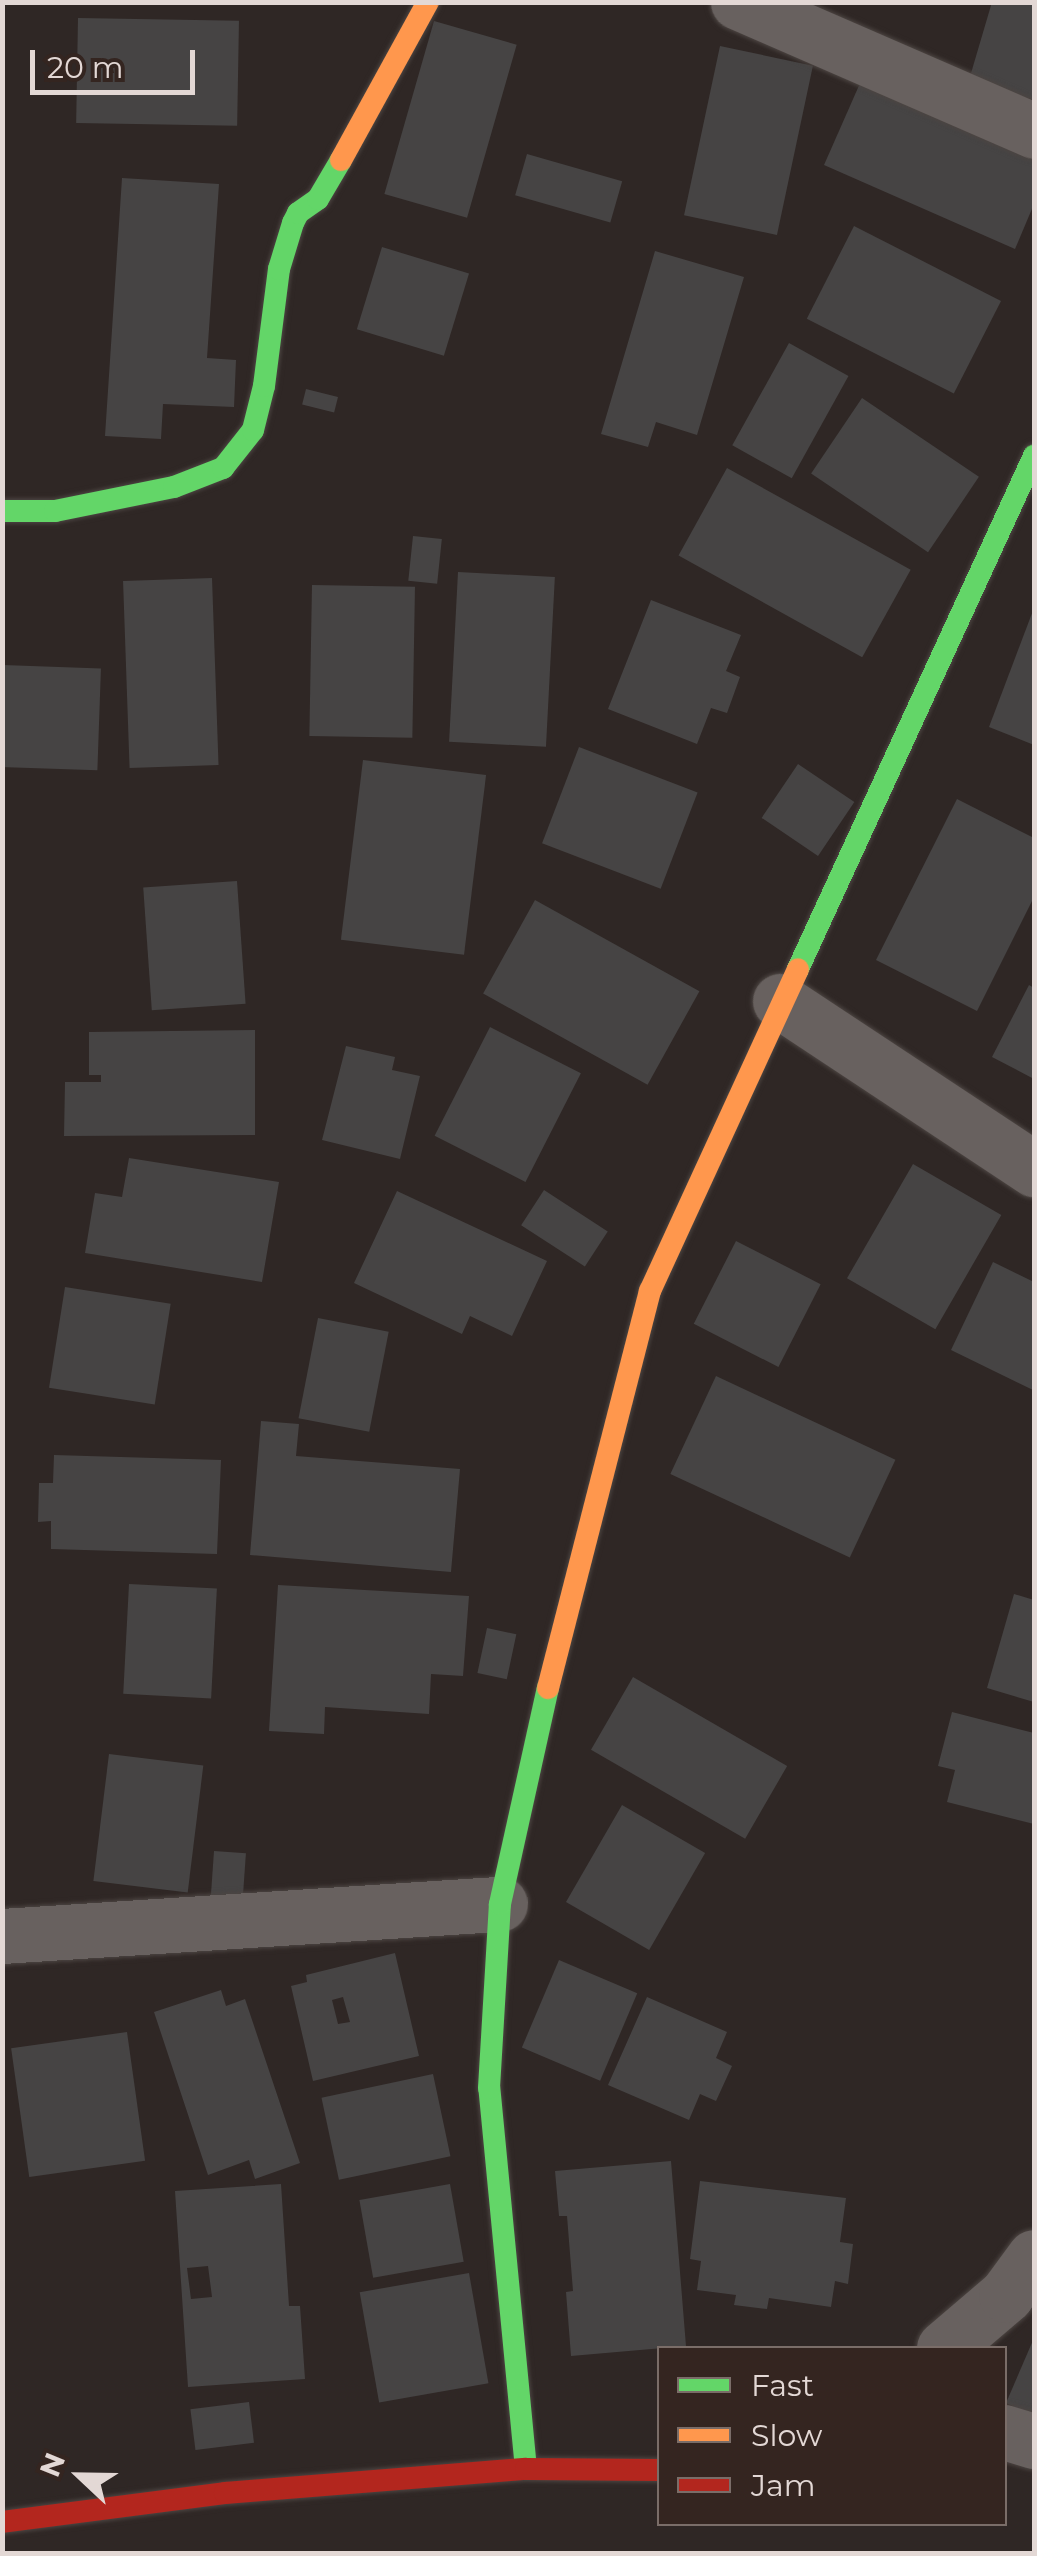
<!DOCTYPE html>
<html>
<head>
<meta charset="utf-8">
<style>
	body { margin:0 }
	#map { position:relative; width:1037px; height:2556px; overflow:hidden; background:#2f2725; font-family:Montserrat,sans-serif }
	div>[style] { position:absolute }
	.building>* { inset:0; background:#464444; transform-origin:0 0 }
	.roads { filter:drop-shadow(0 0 2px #4c4542) drop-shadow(0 0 2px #4c4542) }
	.street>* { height:55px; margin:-27.5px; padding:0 27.5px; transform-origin:27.5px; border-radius:27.5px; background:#68615f }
	.fast>* { height:22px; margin:-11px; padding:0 11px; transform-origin:11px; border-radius:11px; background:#63d668 }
	.slow>* { height:22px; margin:-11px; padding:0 11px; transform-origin:11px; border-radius:11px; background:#ff974d }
	.jam>* { height:22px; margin:-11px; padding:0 11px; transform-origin:11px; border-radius:11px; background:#b3261e }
	span { translate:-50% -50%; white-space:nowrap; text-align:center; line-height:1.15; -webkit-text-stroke:8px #342520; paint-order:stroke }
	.frame { position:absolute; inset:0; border:5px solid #e3d8d5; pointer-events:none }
	.legend { position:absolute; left:657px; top:2346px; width:350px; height:180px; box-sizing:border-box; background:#342520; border:2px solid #7a6d68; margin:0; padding:12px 18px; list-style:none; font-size:30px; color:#e3d8d5 }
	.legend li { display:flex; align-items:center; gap:20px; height:50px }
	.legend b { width:50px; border:2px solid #7a6d68 }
	.north { position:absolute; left:30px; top:2426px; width:100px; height:100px; -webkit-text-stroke:8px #342520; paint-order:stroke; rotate:292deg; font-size:28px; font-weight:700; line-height:40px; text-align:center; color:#e3d8d5 }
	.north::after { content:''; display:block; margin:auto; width:35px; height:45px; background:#e3d8d5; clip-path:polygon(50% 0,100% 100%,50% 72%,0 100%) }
	.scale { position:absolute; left:30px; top:50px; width:165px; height:45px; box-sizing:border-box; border:5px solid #e3d8d5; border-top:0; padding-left:12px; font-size:30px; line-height:35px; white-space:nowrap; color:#e3d8d5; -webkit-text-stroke:8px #342520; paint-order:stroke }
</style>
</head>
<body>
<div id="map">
	<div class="building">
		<i style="clip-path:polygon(992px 2px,1034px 2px,1034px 100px,969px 80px)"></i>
		<i style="left:78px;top:18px;width:161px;height:105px;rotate:1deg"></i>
		<i style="left:434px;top:21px;width:86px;height:180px;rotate:16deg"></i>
		<i style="left:720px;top:46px;width:95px;height:173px;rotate:12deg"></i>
		<i style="clip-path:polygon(861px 81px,1034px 158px,1034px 204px,1015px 249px,824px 165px)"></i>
		<i style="left:527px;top:154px;width:99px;height:43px;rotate:16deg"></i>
		<i style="clip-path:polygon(122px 178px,219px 184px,207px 358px,236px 360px,234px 407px,163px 404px,161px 439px,105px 436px)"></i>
		<i style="left:854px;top:226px;width:165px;height:104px;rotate:27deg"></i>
		<i style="left:382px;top:247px;width:91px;height:86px;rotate:17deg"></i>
		<i style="clip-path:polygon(655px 251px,744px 277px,697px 435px,656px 422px,648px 447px,601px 434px)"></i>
		<i style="left:789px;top:343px;width:68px;height:117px;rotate:29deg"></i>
		<i style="left:306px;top:389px;width:33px;height:16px;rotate:14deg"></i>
		<i style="left:862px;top:398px;width:141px;height:91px;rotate:34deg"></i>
		<i style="left:727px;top:468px;width:210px;height:100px;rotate:29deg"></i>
		<i style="left:413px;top:536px;width:29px;height:45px;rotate:6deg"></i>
		<i style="left:458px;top:572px;width:97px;height:170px;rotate:3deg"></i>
		<i style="left:212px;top:578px;width:187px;height:89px;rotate:88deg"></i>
		<i style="left:312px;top:585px;width:103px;height:151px;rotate:1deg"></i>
		<i style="clip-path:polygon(651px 600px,741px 635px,726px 671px,740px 677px,727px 713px,711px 708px,697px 744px,608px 709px)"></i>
		<i style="clip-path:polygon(1034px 608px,1034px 745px,989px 727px)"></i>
		<i style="left:3px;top:665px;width:98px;height:102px;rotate:2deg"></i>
		<i style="left:579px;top:747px;width:127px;height:103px;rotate:21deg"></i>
		<i style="left:363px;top:760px;width:124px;height:181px;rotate:7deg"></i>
		<i style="left:798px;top:764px;width:68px;height:65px;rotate:34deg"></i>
		<i style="clip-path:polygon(957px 799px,1034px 838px,1034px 897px,977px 1011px,876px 960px)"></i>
		<i style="left:237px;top:881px;width:123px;height:94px;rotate:86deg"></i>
		<i style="left:535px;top:900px;width:188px;height:107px;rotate:29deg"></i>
		<i style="clip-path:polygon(1029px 985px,1034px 988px,1034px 1079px,992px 1057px)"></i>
		<i style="left:490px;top:1027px;width:102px;height:122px;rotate:27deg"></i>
		<i style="clip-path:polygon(255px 1030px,255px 1135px,64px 1136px,65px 1082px,101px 1082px,101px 1075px,89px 1075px,89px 1032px)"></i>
		<i style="clip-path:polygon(346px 1046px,395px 1057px,392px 1070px,420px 1076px,400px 1159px,322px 1140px)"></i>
		<i style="clip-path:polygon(129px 1158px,279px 1182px,262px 1282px,85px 1253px,95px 1193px,122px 1197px)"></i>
		<i style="left:913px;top:1164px;width:102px;height:132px;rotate:30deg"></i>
		<i style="left:544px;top:1190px;width:76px;height:42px;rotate:33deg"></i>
		<i style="clip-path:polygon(397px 1191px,547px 1261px,512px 1336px,470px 1316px,462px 1334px,354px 1283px)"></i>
		<i style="left:736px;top:1241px;width:95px;height:93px;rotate:27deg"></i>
		<i style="clip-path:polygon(993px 1262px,1034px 1282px,1033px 1390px,951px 1350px)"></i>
		<i style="left:65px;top:1287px;width:107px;height:102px;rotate:9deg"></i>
		<i style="left:318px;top:1318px;width:72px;height:102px;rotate:11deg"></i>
		<i style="left:716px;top:1376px;width:198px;height:108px;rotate:25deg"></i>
		<i style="clip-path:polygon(261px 1421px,299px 1424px,296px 1456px,460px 1469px,451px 1572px,250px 1555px)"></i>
		<i style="clip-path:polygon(54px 1455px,221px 1460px,217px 1554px,51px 1549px,51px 1521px,38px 1522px,39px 1483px,53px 1483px)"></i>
		<i style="left:129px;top:1584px;width:88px;height:110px;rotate:3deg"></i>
		<i style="clip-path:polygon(278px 1585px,469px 1596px,463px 1676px,431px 1674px,429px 1714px,325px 1707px,324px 1734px,269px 1731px)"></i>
		<i style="clip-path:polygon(1014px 1594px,1034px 1600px,1034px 1702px,987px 1688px)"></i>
		<i style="left:487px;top:1628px;width:30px;height:46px;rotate:12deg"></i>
		<i style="left:633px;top:1677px;width:178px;height:84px;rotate:30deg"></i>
		<i style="clip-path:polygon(952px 1712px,1034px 1733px,1034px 1824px,947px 1802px,955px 1770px,938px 1766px)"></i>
		<i style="left:109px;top:1754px;width:95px;height:128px;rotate:7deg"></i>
		<i style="left:622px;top:1805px;width:96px;height:112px;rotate:30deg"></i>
		<i style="left:214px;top:1851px;width:32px;height:46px;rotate:4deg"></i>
		<i style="clip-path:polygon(evenodd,395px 1953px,419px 2056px,313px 2081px,291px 1986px,307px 1982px,306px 1975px,395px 1953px,343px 1997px,350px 2022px,338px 2024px,332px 2000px,343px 1997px)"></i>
		<i style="left:559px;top:1960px;width:85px;height:95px;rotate:23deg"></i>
		<i style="clip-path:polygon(221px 1990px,226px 2006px,245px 1999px,300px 2163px,255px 2179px,249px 2160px,208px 2175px,154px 2012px)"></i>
		<i style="clip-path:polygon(647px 1997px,727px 2032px,716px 2058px,732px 2066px,716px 2101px,700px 2094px,689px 2120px,608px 2085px)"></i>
		<i style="left:127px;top:2032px;width:130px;height:117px;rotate:82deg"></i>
		<i style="left:433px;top:2074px;width:84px;height:114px;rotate:78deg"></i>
		<i style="clip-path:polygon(671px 2161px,686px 2346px,571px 2356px,566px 2292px,573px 2291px,567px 2216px,559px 2216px,555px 2171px)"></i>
		<i style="clip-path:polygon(700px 2181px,846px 2198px,840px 2242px,853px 2244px,848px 2284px,835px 2281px,831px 2307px,769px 2298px,767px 2309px,734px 2305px,736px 2295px,697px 2290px,701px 2261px,690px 2259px)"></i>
		<i style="clip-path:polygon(evenodd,281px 2184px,289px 2306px,300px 2306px,305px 2379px,188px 2387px,175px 2191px,281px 2184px,208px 2266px,212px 2297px,191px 2299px,187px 2268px,208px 2266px)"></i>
		<i style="left:450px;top:2184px;width:79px;height:92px;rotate:80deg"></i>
		<i style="left:469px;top:2273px;width:112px;height:111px;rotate:80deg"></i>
		<i style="clip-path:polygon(1034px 2338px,1034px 2416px,1006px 2403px)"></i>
		<i style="left:249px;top:2402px;width:41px;height:59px;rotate:83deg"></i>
	</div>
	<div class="roads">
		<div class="street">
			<i style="left:738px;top:2px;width:323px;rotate:23.5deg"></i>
			<i style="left:780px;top:1001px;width:305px;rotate:33.5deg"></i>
			<i style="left:2px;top:1936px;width:499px;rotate:-3.7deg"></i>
			<i style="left:944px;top:2348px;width:82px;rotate:-40.5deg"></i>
			<i style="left:1006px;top:2295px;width:47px;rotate:-53.6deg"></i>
			<i style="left:1004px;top:2432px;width:31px;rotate:17deg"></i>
		</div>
		<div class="fast">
			<i style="left:2px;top:511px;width:53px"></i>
			<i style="left:55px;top:511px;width:121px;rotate:-11.4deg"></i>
			<i style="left:174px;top:487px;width:53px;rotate:-21.2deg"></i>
			<i style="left:223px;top:468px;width:48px;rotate:-51.7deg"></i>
			<i style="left:253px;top:430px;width:45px;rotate:-76deg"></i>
			<i style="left:264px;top:386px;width:118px;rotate:-82.7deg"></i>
			<i style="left:279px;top:269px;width:48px;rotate:-73.1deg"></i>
			<i style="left:293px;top:223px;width:11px;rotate:-63deg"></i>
			<i style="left:298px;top:213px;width:24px;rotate:-35deg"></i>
			<i style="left:318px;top:199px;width:45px;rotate:-59.5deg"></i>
			<i style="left:798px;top:969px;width:565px;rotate:-65.3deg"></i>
			<i style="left:526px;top:2469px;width:383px;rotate:-95.5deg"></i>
			<i style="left:489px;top:2088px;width:184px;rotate:-86.6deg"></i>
			<i style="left:500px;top:1904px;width:221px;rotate:-77.5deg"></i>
		</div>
		<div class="slow">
			<i style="left:341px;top:160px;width:180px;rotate:-61.2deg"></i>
			<i style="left:548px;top:1688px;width:410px;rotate:-75.6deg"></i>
			<i style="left:650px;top:1291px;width:354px;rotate:-65.3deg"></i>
		</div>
		<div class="jam">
			<i style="left:2px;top:2522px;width:225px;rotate:-7.4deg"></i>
			<i style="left:225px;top:2493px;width:302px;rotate:-4.6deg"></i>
			<i style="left:526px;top:2469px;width:134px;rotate:0.4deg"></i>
		</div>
	</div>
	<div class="frame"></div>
	<ul class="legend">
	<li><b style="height:12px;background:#63d668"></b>Fast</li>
	<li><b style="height:12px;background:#ff974d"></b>Slow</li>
	<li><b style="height:12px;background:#b3261e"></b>Jam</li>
	</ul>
	<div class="north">N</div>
	<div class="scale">20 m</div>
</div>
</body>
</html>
